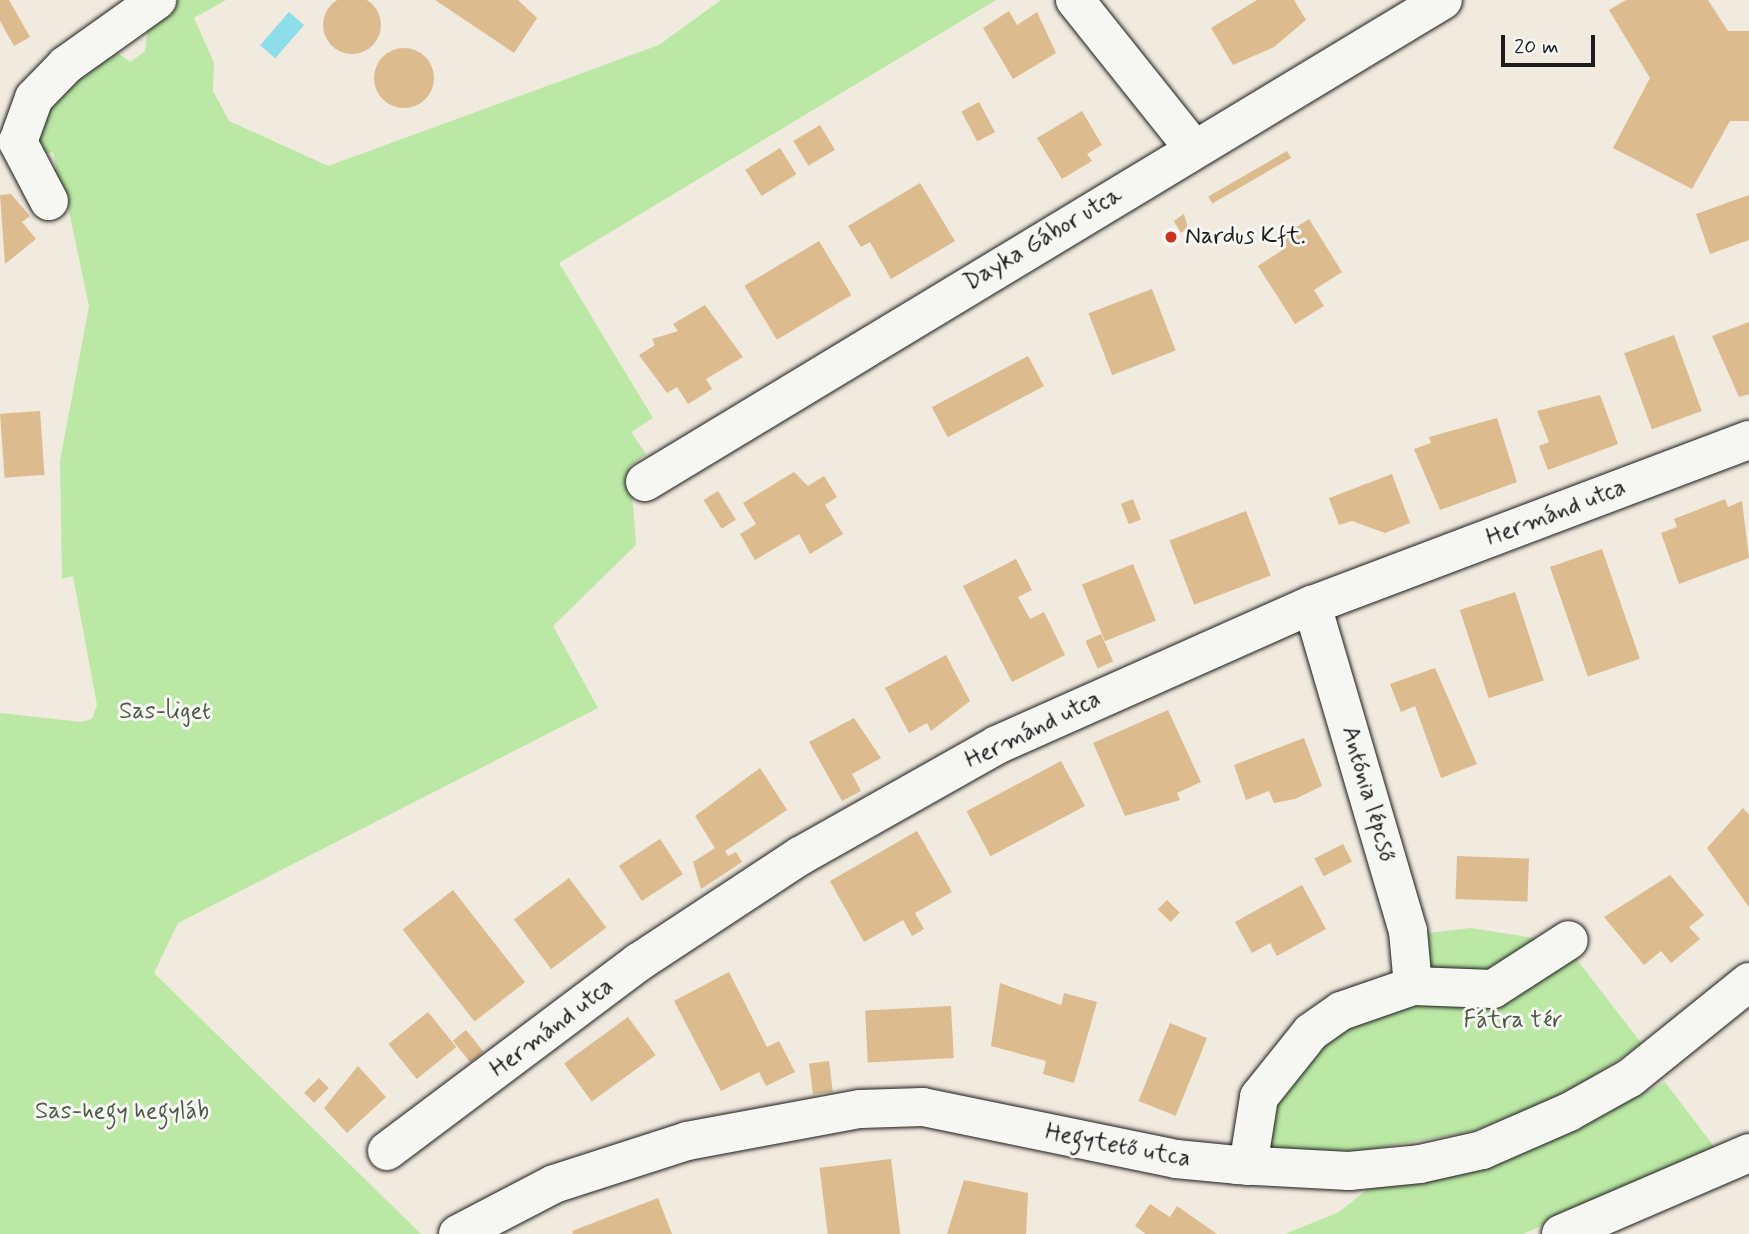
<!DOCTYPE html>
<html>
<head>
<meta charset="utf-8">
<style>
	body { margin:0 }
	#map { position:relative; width:1749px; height:1234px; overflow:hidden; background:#f1eade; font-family:Mynerve,sans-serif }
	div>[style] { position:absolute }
	.green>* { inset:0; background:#bbe8a5 }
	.water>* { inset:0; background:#8eddea; transform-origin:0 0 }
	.building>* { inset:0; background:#dcbb8f; transform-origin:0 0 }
	.round { border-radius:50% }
	.roads { filter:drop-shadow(0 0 2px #1c1c1c) drop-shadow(0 0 2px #1c1c1c) }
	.minor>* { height:38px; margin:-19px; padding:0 19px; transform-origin:19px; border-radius:19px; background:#f6f6f2 }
	.dots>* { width:19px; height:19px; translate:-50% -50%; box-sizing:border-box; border:4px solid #f6f6f2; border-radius:50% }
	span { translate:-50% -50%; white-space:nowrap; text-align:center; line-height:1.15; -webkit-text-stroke:6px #f6f6f2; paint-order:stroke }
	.poi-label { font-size:24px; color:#1c1c1c }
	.left { translate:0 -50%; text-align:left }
	.street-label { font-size:24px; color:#1c1c1c }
	.park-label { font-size:24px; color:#4c5945 }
	.scale { position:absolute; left:1501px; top:35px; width:94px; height:32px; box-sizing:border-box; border:4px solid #1c1c1c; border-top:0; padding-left:9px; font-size:21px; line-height:24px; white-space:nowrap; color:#1c1c1c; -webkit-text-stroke:5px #f6f6f2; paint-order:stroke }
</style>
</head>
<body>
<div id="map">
	<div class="green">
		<i style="clip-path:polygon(179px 0,226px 0,194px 18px,214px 63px,213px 91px,229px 121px,328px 166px,659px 45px,721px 0,996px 0,559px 263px,653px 418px,631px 432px,646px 454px,630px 466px,636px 545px,553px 626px,598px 708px,178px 923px,154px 973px,421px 1234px,0 1234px,0 713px,81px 722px,92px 719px,97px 705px,73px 576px,62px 579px,60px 461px,89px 306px,67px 202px,40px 175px,56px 168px,53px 152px,34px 156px,39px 104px,110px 47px,130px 62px,145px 51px,148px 26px)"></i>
		<i style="clip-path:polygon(1471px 928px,1564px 943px,1642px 1044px,1563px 1096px,1470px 1132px,1353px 1152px,1273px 1148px,1265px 1138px,1275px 1084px,1323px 1036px,1391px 1000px,1418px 934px)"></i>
		<i style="clip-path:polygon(1665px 1082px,1715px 1148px,1523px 1234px,1285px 1234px,1339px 1212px,1374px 1184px,1459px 1174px,1550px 1142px)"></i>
	</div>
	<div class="water">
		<i style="left:289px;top:12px;width:20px;height:44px;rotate:41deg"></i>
	</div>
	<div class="building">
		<i class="round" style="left:323px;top:-4px;width:58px;height:58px"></i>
		<i style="clip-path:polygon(0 0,9px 0,30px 37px,14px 46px,0 21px)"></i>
		<i style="clip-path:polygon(435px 0,518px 0,537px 18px,514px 53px)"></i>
		<i style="clip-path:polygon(1257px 0,1294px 0,1306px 20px,1274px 47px,1233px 65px,1211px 28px)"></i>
		<i style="clip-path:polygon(1626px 0,1708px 0,1728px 31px,1749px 31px,1749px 121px,1730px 121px,1692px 189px,1613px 148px,1650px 78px,1609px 10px)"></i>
		<i style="clip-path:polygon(1009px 11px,1017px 25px,1037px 12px,1056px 53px,1013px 79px,983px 28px)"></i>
		<i class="round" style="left:374px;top:48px;width:60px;height:60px"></i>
		<i style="left:979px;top:102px;width:34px;height:20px;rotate:62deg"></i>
		<i style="clip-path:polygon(1082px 111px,1102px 145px,1087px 154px,1092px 161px,1062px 179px,1037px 138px)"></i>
		<i style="left:820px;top:125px;width:29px;height:31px;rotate:59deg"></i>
		<i style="left:780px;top:148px;width:31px;height:41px;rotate:58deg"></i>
		<i style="left:1287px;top:151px;width:8px;height:91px;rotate:60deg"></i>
		<i style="clip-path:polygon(920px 183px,955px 241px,891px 279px,870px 242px,861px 247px,848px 226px)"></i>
		<i style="clip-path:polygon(11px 194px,30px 216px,22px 222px,36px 239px,5px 264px,0 195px)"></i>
		<i style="clip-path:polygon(1749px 195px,1749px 240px,1710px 254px,1696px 214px)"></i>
		<i style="clip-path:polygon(1184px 214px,1188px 228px,1181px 233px,1174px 221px)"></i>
		<i style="clip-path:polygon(1309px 219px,1342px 272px,1314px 290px,1324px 306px,1295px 324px,1258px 266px,1287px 247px,1281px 237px)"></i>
		<i style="left:819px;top:241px;width:63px;height:87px;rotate:59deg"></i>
		<i style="left:1152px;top:289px;width:66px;height:68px;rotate:69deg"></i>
		<i style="clip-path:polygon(705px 305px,743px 357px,706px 379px,712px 389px,688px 404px,677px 387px,667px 393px,639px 355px,655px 345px,652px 339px,678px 331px,673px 324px)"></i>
		<i style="clip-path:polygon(1749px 322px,1749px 394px,1739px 397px,1712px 336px)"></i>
		<i style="left:1674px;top:335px;width:81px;height:53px;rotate:70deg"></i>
		<i style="left:1028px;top:356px;width:34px;height:109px;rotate:62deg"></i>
		<i style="clip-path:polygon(1600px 395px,1618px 444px,1548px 470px,1539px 446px,1549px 442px,1537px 411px)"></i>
		<i style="left:40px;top:411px;width:64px;height:40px;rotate:86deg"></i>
		<i style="clip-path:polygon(1497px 418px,1517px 482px,1440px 510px,1414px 449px,1431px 443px,1429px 437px)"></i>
		<i style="clip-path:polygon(794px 472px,808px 486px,824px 476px,837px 497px,825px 505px,843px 534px,810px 554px,799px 534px,755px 560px,740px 534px,756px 524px,743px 503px)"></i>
		<i style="clip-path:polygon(1392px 474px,1410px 523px,1385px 533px,1352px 521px,1339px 525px,1329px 498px)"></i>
		<i style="left:718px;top:491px;width:34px;height:17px;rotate:58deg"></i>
		<i style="left:1133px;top:499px;width:22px;height:13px;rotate:69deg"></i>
		<i style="clip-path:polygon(1725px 499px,1728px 507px,1742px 501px,1749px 558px,1679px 584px,1661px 533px,1677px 527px,1674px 519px)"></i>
		<i style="left:1246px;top:511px;width:69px;height:82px;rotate:69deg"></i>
		<i style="left:1602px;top:549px;width:116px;height:55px;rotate:71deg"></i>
		<i style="clip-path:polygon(1016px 559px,1032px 590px,1018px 597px,1030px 619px,1044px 612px,1065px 655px,1012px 682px,963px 586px)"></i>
		<i style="left:1133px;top:564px;width:61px;height:55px;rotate:68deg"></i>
		<i style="left:1515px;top:592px;width:93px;height:58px;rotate:72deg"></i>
		<i style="left:1101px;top:634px;width:30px;height:17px;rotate:66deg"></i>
		<i style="clip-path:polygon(946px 655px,970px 701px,931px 731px,927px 723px,909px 733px,885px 688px)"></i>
		<i style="clip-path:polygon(1435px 668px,1477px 764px,1441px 778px,1415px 706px,1401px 712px,1390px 684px)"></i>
		<i style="clip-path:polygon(1168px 710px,1201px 782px,1177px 793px,1180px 800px,1125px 816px,1093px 743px)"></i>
		<i style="clip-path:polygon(854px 718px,881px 758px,852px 774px,861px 791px,842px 801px,809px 742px)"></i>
		<i style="clip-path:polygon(1304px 738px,1322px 786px,1295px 799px,1274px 803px,1269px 791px,1246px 800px,1234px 765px)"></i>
		<i style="left:1061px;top:761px;width:51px;height:107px;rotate:62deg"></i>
		<i style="clip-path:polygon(760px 768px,787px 810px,725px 851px,728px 856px,736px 852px,742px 862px,701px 889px,693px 862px,715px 848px,695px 816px)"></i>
		<i style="clip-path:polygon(1743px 808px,1749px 815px,1749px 907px,1707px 848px)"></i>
		<i style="clip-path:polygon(917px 831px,952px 892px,915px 913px,924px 929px,912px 936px,903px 920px,864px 942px,830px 881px)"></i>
		<i style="left:660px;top:839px;width:42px;height:49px;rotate:57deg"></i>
		<i style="left:1343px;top:844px;width:20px;height:32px;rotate:63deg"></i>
		<i style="left:1457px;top:856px;width:72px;height:43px;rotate:2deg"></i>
		<i style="clip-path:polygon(1670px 875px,1704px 915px,1689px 927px,1700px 939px,1671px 963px,1661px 951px,1644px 965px,1604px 917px)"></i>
		<i style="left:569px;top:878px;width:62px;height:69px;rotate:53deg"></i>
		<i style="clip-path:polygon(1302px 885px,1326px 929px,1277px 956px,1270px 943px,1252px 953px,1235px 922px)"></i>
		<i style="left:453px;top:890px;width:117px;height:64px;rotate:52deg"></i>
		<i style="left:1167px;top:900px;width:18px;height:13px;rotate:45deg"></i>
		<i style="clip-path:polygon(729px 972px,767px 1047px,779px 1041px,795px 1072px,766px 1086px,759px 1072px,721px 1091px,674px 1001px)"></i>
		<i style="clip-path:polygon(1000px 983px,1061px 1005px,1064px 993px,1097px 1002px,1074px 1083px,1043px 1074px,1046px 1061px,991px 1046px)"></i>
		<i style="left:951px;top:1006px;width:52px;height:86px;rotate:87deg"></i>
		<i style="left:428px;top:1012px;width:45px;height:51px;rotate:51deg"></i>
		<i style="left:628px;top:1017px;width:47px;height:79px;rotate:54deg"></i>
		<i style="left:1170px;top:1023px;width:40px;height:84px;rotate:22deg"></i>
		<i style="left:466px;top:1030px;width:28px;height:17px;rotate:51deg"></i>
		<i style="left:829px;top:1061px;width:31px;height:20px;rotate:83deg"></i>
		<i style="clip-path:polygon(358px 1066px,386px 1097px,347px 1133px,324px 1108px)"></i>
		<i style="left:319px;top:1078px;width:14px;height:21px;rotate:45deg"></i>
		<i style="left:891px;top:1159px;width:76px;height:72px;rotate:83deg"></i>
		<i style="clip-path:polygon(964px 1180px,1028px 1193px,1026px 1234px,947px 1234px)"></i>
		<i style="clip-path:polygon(658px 1198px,672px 1234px,573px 1234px,572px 1231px)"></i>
		<i style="clip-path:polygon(1150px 1204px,1170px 1217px,1177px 1206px,1217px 1234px,1146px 1234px,1135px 1226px)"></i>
	</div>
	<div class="roads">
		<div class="minor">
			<i style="left:1075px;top:0;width:191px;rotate:51.4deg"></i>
			<i style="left:49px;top:201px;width:67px;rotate:-117.7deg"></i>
			<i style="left:18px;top:142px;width:47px;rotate:-70deg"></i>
			<i style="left:34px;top:98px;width:46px;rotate:-45.9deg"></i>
			<i style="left:66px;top:65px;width:112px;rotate:-35.5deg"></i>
			<i style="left:645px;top:482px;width:932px;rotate:-31.13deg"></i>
			<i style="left:1312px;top:605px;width:340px;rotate:73.6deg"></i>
			<i style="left:1408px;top:931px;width:55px;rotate:84.8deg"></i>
			<i style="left:387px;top:1151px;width:315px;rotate:-36.9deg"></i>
			<i style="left:639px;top:962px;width:193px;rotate:-33.4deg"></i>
			<i style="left:800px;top:856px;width:226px;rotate:-29.4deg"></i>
			<i style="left:997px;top:745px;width:345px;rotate:-24deg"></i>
			<i style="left:1312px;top:605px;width:467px;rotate:-20.7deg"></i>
			<i style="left:1248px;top:1166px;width:70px;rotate:-80.9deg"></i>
			<i style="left:1259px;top:1097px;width:83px;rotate:-51.3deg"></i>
			<i style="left:1311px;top:1032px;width:37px;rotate:-35deg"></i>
			<i style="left:1341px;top:1011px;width:76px;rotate:-19.1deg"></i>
			<i style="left:1413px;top:986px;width:80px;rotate:2.1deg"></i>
			<i style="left:1493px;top:989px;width:90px;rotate:-32.8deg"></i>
			<i style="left:458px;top:1234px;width:108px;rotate:-27.5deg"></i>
			<i style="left:554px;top:1184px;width:140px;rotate:-17.9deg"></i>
			<i style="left:687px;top:1141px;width:176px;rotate:-10.5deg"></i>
			<i style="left:860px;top:1109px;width:63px;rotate:-1.8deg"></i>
			<i style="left:923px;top:1107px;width:258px;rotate:11.6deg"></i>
			<i style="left:1176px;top:1159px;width:61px;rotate:5.6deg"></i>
			<i style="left:1237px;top:1165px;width:112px;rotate:3.1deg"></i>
			<i style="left:1349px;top:1171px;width:71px;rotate:-5.6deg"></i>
			<i style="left:1420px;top:1164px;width:64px;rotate:-12.7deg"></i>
			<i style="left:1482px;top:1150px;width:95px;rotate:-23.6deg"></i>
			<i style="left:1569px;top:1112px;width:70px;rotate:-29.1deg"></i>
			<i style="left:1630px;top:1078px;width:153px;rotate:-38.9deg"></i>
			<i style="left:1561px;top:1234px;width:205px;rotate:-23.3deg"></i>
		</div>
	</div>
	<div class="dots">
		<i style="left:1171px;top:237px;background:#c8321e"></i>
	</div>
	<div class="poi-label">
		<span class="left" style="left:1185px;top:237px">Nardus Kft.</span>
	</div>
	<div class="street-label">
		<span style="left:1043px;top:239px;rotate:-31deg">Dayka Gábor utca</span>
		<span style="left:1556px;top:513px;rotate:-21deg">Hermánd utca</span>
		<span style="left:1033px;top:730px;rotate:-26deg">Hermánd utca</span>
		<span style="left:1368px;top:794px;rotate:74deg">Antónia lépcső</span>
		<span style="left:552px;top:1028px;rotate:-37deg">Hermánd utca</span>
		<span style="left:1118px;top:1146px;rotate:11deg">Hegytető utca</span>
	</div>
	<div class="park-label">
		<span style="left:165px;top:712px">Sas-liget</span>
		<span style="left:1513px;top:1021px">Fátra tér</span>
		<span style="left:122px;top:1112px">Sas-hegy hegyláb</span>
	</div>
	<div class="scale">20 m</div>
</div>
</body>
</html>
